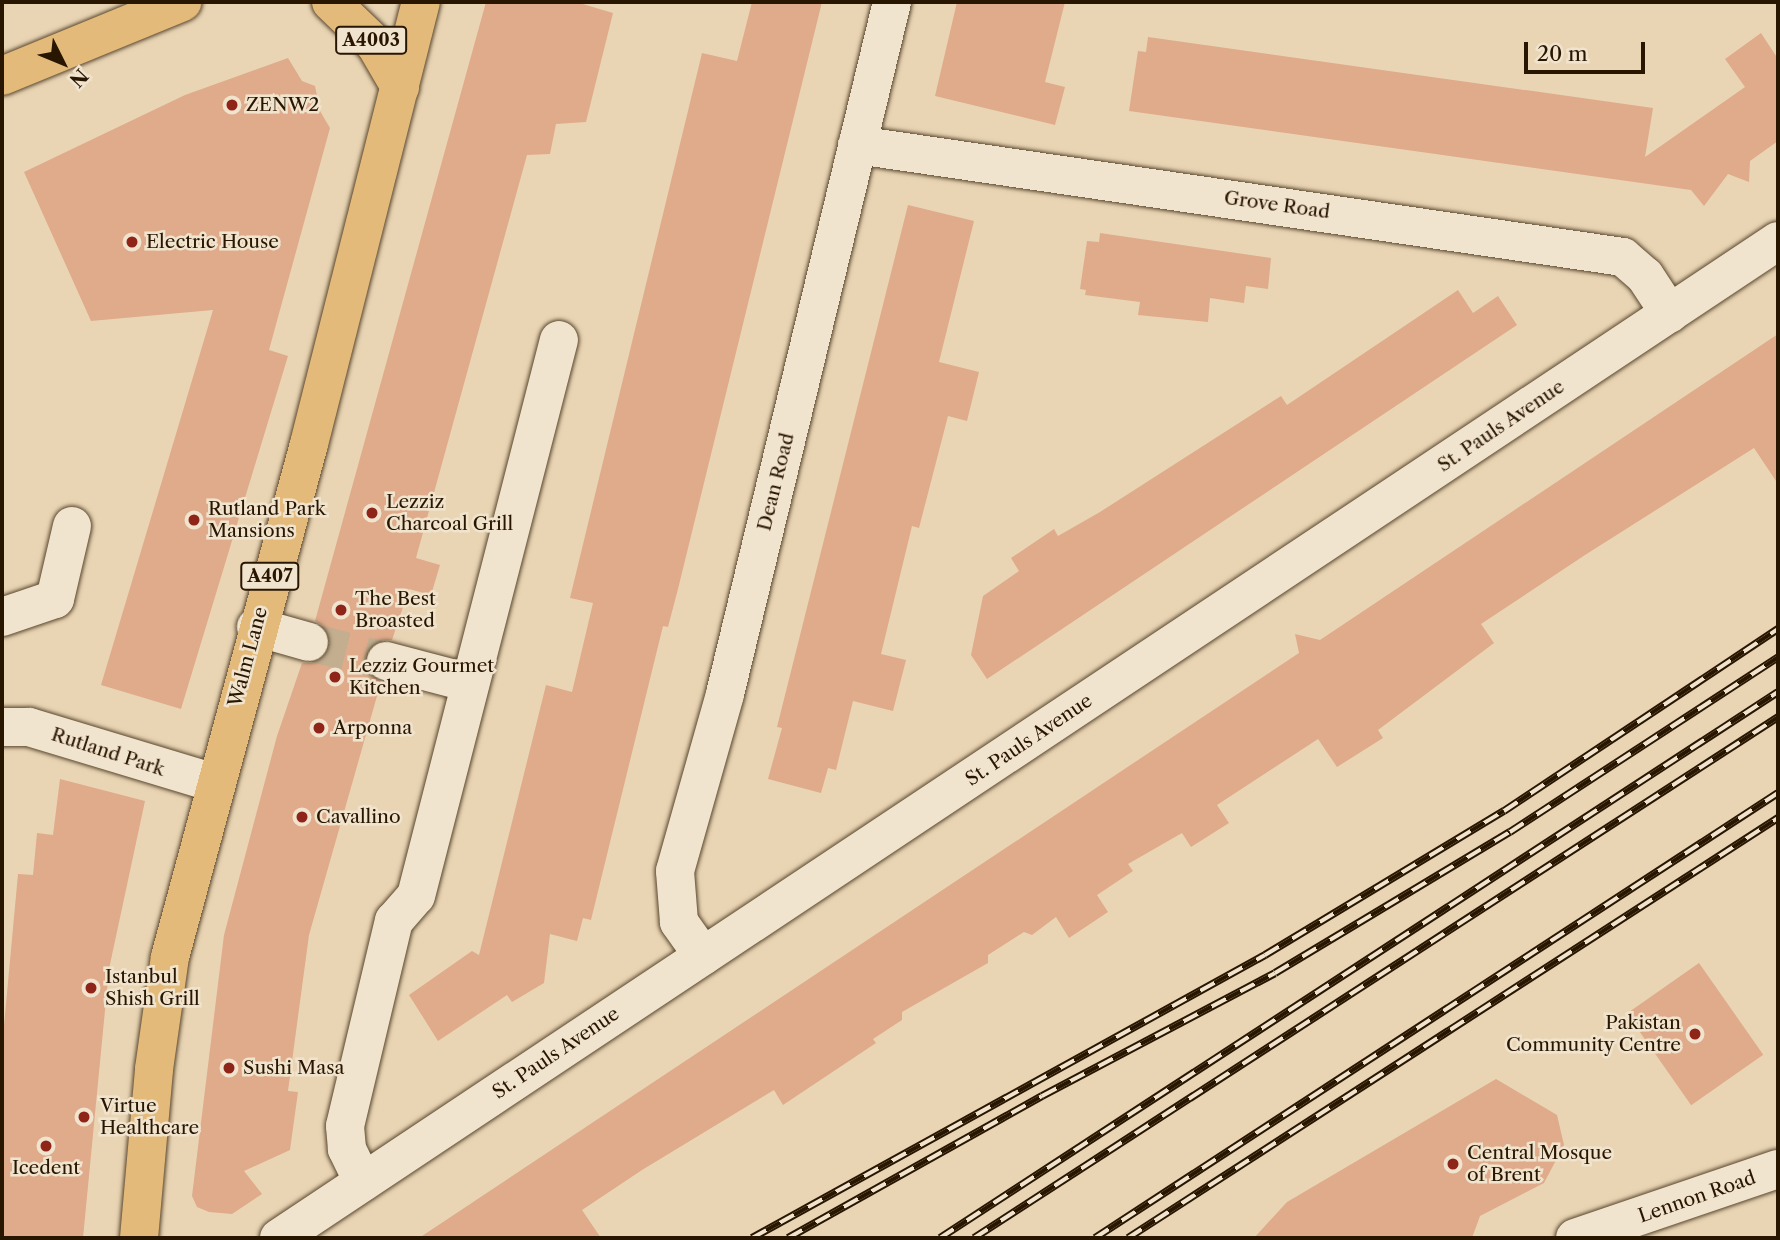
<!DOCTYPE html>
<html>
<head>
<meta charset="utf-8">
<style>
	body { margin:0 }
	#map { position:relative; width:1780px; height:1240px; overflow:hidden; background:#e9d5b4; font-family:"Libre Caslon Text",serif }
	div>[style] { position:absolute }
	.building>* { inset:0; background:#dfab8b; transform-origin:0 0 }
	.minor-tunnel>* { height:38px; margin-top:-19px; transform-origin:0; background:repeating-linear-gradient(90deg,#c3af90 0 38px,transparent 0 57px) }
	.path>* { height:4.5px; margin-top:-2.25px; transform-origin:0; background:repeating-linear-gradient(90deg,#291600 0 5px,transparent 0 8.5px) }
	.roads { filter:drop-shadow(0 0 2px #59462d) drop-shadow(0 0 2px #59462d) }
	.minor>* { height:38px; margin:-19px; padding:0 19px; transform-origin:19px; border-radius:19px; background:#f1e4ce }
	.major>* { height:38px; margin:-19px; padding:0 19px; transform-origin:19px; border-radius:19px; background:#e4ba7a }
	.rail>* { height:8px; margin-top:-4px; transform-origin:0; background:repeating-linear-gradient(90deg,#f1e4ce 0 16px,#291600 0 32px); box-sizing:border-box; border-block:2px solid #291600 }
	.dots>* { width:19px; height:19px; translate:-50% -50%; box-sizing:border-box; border:4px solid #f1e4ce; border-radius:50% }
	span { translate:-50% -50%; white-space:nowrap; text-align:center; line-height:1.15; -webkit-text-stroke:5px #f1e4ce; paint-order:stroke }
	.shield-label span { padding:2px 5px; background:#f1e4ce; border:2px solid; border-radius:5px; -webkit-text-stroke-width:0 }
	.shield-label { font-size:18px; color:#291600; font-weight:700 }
	.poi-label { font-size:19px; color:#291600 }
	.left { translate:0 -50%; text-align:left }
	.right { translate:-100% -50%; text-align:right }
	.street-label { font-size:19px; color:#291600 }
	.frame { position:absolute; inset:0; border:4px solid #291600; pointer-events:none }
	.north { position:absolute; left:28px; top:28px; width:70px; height:70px; -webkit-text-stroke:5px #f1e4ce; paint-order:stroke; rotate:133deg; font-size:19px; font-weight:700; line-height:28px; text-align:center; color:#291600 }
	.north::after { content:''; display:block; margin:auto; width:24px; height:32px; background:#291600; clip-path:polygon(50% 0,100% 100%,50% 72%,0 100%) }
	.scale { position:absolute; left:1524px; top:42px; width:121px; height:32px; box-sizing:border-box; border:4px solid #291600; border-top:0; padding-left:9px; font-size:21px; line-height:24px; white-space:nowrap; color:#291600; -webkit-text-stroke:5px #f1e4ce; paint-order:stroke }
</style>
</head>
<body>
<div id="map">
	<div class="building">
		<i style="clip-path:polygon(486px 2px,576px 2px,613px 13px,586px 122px,556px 124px,550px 154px,527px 155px,416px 558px,440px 565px,431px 595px,409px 589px,392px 640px,380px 640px,365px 655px,365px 667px,381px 682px,309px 935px,288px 1091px,298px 1092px,290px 1150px,244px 1171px,262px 1194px,232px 1214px,209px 1212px,197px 1207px,192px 1196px,224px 935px,277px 736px,302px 663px,315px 663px,330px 647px,325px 627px,315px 621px)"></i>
		<i style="clip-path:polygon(752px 2px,822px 2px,678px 589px,668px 627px,663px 626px,591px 920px,583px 918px,577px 941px,550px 934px,544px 983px,512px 1002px,507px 995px,438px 1041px,409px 995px,472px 951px,479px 955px,546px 685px,572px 692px,593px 603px,570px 598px,702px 53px,737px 61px)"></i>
		<i style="clip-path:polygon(957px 2px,1065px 2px,1045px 82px,1065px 87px,1055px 125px,935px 96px)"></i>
		<i style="clip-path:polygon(1761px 33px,1778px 59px,1778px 141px,1750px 161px,1749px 182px,1728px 174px,1704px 206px,1691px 190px,1129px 111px,1138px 51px,1146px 52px,1148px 37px,1653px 108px,1645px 157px,1745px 87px,1725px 59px)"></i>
		<i style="clip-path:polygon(288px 58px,302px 81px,315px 86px,320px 111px,330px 128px,269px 350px,288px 356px,181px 709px,101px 685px,213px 310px,91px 321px,24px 172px,185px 95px)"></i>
		<i style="clip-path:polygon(908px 205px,974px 221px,939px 362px,979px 372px,967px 421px,948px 416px,919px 528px,912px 526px,881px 654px,906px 660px,893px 711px,853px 701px,836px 770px,828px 768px,821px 793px,768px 779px,782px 728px,777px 727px)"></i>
		<i style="clip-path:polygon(1100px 233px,1271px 258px,1268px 289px,1246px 286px,1244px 303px,1210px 298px,1208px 322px,1138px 315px,1140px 302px,1085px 295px,1086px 290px,1080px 289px,1087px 241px,1099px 242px)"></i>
		<i style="clip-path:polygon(1458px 290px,1473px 313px,1498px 296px,1517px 325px,987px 679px,971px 655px,983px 596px,1019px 571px,1011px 558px,1054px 529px,1058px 536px,1100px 512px,1281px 396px,1287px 405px)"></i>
		<i style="clip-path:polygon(1778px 334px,1778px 484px,1754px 448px,1585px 555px,1481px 624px,1494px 643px,1378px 730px,1383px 738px,1337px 767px,1318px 739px,1217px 805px,1229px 823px,1191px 847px,1182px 833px,1128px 864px,1133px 871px,1097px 895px,1108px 912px,1069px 938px,1056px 917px,1032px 935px,1024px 932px,988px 955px,988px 963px,902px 1012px,902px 1020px,873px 1039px,876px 1043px,783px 1105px,774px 1090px,642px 1170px,582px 1210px,601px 1238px,419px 1238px,1299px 653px,1295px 634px,1320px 640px)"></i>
		<i style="clip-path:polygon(60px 779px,145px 801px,109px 969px,83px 1238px,2px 1238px,2px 1047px,18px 874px,33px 875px,37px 833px,53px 835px)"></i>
		<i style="left:1699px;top:963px;width:112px;height:88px;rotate:55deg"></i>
		<i style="clip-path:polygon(1496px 1079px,1557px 1115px,1564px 1145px,1544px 1183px,1480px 1216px,1472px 1238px,1254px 1238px,1287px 1202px)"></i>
	</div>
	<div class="minor-tunnel">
		<i style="left:309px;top:642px;width:79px;rotate:13.9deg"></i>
	</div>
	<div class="path">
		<i style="left:1472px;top:1237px;width:1px;rotate:45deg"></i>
	</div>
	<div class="roads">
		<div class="minor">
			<i style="left:857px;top:145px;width:774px;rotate:8.32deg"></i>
			<i style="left:1623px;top:257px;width:29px;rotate:41deg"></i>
			<i style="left:1645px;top:276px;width:45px;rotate:56.7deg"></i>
			<i style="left:2px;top:617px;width:56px;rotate:-18.8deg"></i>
			<i style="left:55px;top:599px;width:75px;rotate:-76.9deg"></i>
			<i style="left:256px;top:627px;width:55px;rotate:15.8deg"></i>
			<i style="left:386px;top:661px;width:87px;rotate:14.7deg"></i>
			<i style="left:2px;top:727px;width:27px"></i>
			<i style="left:29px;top:727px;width:193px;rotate:16.8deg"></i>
			<i style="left:703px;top:956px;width:42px;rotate:-125.2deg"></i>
			<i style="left:679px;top:922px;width:51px;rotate:-94.5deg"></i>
			<i style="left:675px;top:871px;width:184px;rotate:-74.2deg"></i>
			<i style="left:725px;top:694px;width:712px;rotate:-76.43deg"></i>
			<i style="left:363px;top:1182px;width:37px;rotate:-116deg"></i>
			<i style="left:347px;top:1149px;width:23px;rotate:-95deg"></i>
			<i style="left:345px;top:1126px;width:211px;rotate:-76.6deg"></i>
			<i style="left:394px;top:921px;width:33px;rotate:-49deg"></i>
			<i style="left:416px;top:896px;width:574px;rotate:-75.58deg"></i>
			<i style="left:279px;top:1238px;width:1800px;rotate:-33.63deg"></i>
			<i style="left:1575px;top:1238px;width:214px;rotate:-18.8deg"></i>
		</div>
		<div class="major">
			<i style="left:331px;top:2px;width:61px;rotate:43.7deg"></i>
			<i style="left:375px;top:44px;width:50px;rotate:59.8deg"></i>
			<i style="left:2px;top:76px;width:195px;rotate:-22.3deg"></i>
			<i style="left:139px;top:1238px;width:170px;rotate:-84.9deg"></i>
			<i style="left:154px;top:1069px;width:113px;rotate:-81.9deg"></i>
			<i style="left:170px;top:957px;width:531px;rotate:-74.84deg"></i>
			<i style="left:309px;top:444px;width:456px;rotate:-75.8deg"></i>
		</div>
	</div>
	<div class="rail">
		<i style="left:752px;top:1238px;width:586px;rotate:-28.88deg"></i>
		<i style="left:1265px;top:955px;width:279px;rotate:-31.1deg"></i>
		<i style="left:1504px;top:811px;width:329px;rotate:-33.6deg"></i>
		<i style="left:788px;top:1238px;width:291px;rotate:-29.2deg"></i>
		<i style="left:1042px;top:1096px;width:263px;rotate:-27.8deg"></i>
		<i style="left:1275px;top:973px;width:274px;rotate:-31deg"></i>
		<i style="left:1510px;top:832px;width:320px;rotate:-33.1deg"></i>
		<i style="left:940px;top:1238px;width:1000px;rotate:-33.09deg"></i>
		<i style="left:974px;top:1238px;width:958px;rotate:-32.94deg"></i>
		<i style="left:1095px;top:1238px;width:815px;rotate:-33.09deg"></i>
		<i style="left:1128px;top:1238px;width:774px;rotate:-32.87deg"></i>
	</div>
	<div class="dots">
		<i style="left:232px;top:105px;background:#8f2418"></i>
		<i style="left:132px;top:242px;background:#8f2418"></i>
		<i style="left:372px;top:513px;background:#8f2418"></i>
		<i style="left:194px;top:520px;background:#8f2418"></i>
		<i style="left:341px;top:610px;background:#8f2418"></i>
		<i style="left:335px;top:677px;background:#8f2418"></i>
		<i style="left:319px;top:728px;background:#8f2418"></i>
		<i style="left:302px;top:817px;background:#8f2418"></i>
		<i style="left:91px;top:988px;background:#8f2418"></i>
		<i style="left:1695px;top:1034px;background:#8f2418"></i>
		<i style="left:229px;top:1068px;background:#8f2418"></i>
		<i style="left:84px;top:1117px;background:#8f2418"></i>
		<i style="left:46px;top:1146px;background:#8f2418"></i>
		<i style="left:1453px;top:1164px;background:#8f2418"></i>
	</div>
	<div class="shield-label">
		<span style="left:371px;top:40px">A4003</span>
		<span style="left:270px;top:576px">A407</span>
	</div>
	<div class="poi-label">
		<span class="left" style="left:246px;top:105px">ZENW2</span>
		<span class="left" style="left:146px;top:242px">Electric House</span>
		<span class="left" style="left:386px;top:513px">Lezziz<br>Charcoal Grill</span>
		<span class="left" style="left:208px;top:520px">Rutland Park<br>Mansions</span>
		<span class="left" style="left:355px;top:610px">The Best<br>Broasted</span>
		<span class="left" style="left:349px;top:677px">Lezziz Gourmet<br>Kitchen</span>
		<span class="left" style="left:333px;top:728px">Arponna</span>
		<span class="left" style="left:316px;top:817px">Cavallino</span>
		<span class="left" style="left:105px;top:988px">Istanbul<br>Shish Grill</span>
		<span class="right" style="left:1681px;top:1034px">Pakistan<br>Community Centre</span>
		<span class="left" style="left:243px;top:1068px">Sushi Masa</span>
		<span class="left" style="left:100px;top:1117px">Virtue<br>Healthcare</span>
		<span class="left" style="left:1467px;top:1164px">Central Mosque<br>of Brent</span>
		<span style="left:46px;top:1168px">Icedent</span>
	</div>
	<div class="street-label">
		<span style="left:1277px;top:205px;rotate:8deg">Grove Road</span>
		<span style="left:1501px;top:426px;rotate:-34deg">St. Pauls Avenue</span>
		<span style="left:776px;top:482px;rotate:-76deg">Dean Road</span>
		<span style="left:248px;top:657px;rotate:-75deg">Walm Lane</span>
		<span style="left:1029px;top:740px;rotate:-34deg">St. Pauls Avenue</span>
		<span style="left:108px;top:752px;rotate:18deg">Rutland Park</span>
		<span style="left:556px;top:1053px;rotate:-34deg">St. Pauls Avenue</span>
		<span style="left:1697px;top:1197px;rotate:-19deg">Lennon Road</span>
	</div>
	<div class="frame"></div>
	<div class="north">N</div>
	<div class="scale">20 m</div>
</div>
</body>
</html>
